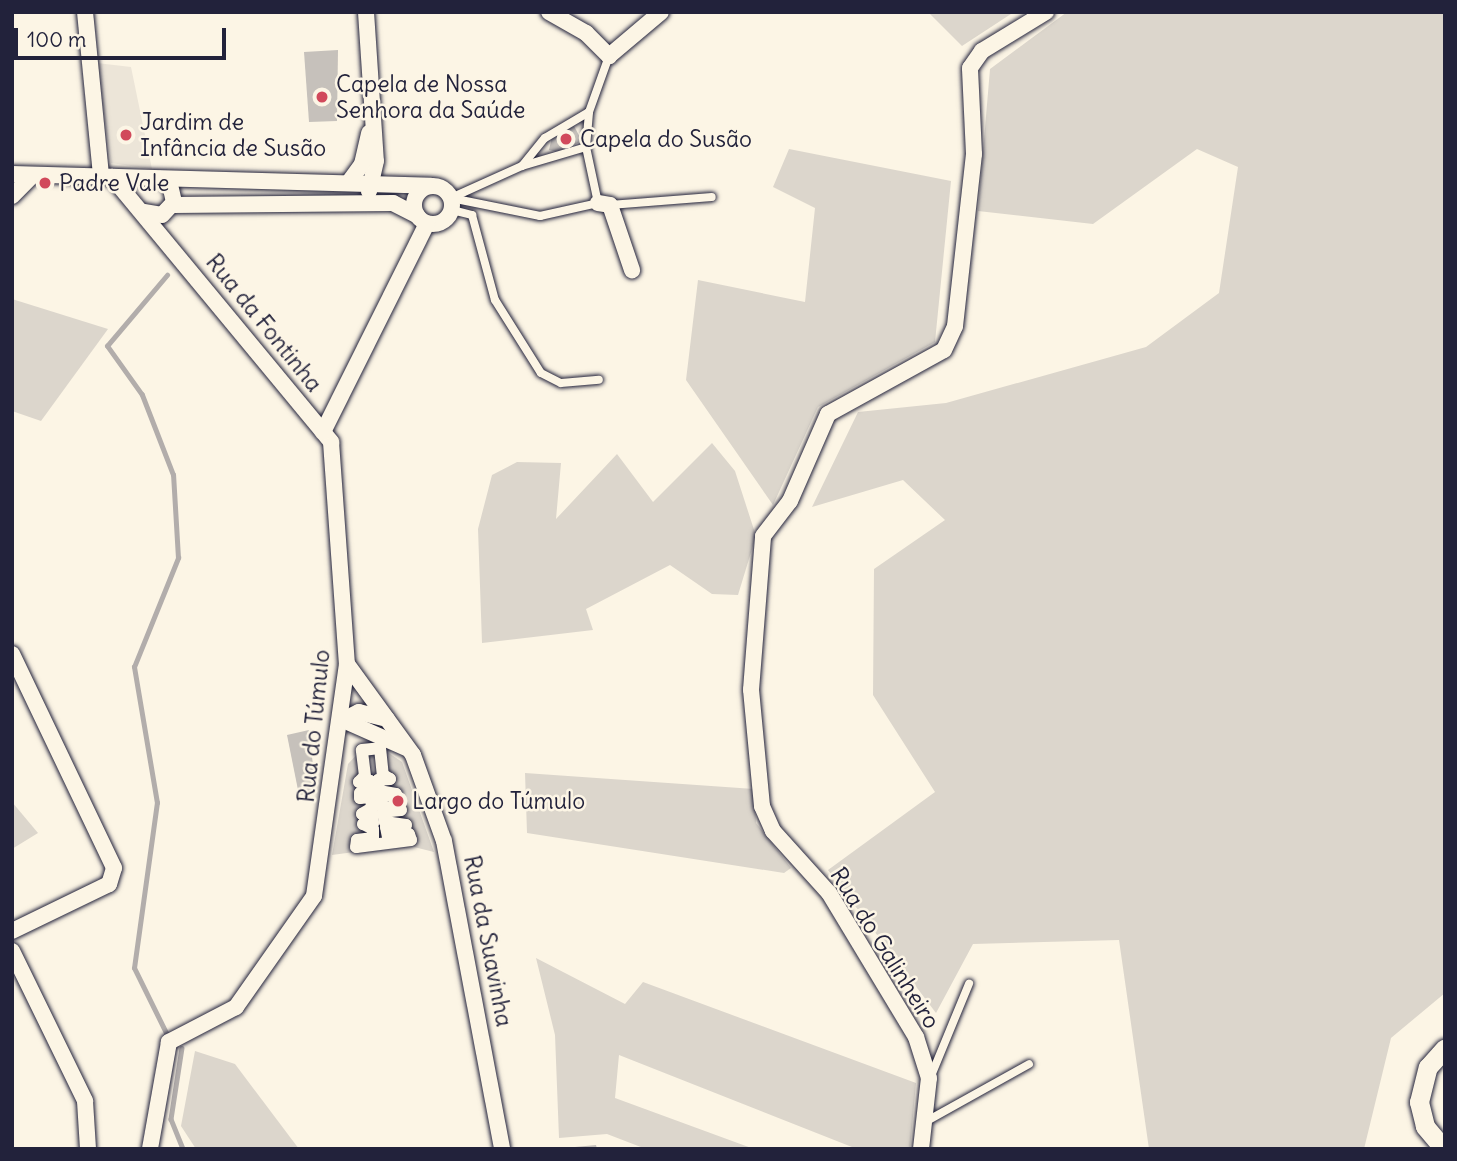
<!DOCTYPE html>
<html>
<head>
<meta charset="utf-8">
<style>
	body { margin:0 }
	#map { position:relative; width:1457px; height:1161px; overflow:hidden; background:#fcf5e5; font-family:Delius,sans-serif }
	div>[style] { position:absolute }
	.built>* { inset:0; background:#ece5d8 }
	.green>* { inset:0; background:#dcd6cc }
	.stream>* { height:4.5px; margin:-2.25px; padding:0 2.25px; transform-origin:2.25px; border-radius:2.25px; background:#b2adab }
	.building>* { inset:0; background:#c6c1bb }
	.roads { filter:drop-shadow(0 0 2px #22223b) drop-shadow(0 0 2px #22223b) }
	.service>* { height:8px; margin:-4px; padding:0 4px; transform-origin:4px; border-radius:4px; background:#fcf5e5 }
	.pedestrian>* { height:12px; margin:-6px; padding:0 6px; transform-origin:6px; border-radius:6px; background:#fcf5e5 }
	.minor>* { height:16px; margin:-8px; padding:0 8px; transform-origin:8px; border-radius:8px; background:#fcf5e5 }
	.minor>.ring { margin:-8px; padding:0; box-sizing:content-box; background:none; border:16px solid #fcf5e5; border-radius:50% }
	.tertiary>* { height:19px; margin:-9.5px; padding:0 9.5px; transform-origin:9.5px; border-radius:9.5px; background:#fcf5e5 }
	.dots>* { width:19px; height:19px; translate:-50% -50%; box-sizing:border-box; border:4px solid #fcf5e5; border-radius:50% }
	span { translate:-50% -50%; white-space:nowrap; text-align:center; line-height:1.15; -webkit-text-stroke:5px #fcf5e5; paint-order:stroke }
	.poi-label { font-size:23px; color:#22223b }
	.left { translate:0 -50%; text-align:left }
	.street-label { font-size:23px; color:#22223b }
	.frame { position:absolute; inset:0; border:14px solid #22223b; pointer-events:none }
	.scale { position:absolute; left:14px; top:28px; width:212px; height:32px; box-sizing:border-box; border:4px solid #22223b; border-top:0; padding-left:9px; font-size:21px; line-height:24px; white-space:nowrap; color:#22223b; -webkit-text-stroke:5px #fcf5e5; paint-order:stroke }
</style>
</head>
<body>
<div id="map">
	<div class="built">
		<i style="clip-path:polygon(97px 63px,131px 67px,152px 169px,111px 163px)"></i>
	</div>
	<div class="green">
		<i style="clip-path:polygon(928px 12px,1014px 12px,962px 46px)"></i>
		<i style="clip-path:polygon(1067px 12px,1445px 12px,1445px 993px,1391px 1038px,1364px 1149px,1149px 1149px,1119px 940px,973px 944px,936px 1013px,828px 870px,935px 792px,873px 695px,874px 569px,945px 520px,903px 480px,812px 507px,858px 412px,946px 403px,1146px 347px,1219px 293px,1238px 167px,1197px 149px,1093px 224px,978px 211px,990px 69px)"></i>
		<i style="clip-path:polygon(789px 149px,951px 181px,935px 342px,818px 407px,773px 505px,686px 380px,698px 280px,805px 302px,815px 208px,773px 187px)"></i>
		<i style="clip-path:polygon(12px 299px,108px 329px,41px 421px,12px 411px)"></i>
		<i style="clip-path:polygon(712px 443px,735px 471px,756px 536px,738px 595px,712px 594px,670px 565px,586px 609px,593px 630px,482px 643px,478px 529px,492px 475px,517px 462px,561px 463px,556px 519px,617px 454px,653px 502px)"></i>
		<i style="clip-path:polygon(evenodd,380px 747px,402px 762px,434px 852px,406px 845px,332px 855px,348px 764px,362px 749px,380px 747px,380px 748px,385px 822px,411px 840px,373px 838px,363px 750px,380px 748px)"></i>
		<i style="clip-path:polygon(525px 773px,754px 789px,756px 823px,791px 868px,784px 873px,527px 833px)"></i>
		<i style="clip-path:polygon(12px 802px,38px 833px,12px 849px)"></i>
		<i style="clip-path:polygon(536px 958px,625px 1004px,643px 982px,916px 1083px,910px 1149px,857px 1149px,619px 1055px,615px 1098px,754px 1149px,646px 1149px,607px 1134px,559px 1138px,555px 1035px)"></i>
		<i style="clip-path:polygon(195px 1051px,235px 1064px,299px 1149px,196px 1149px,181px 1126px)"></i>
	</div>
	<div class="stream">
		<i style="left:166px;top:1033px;width:72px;rotate:-116.2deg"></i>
		<i style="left:134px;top:968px;width:167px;rotate:-82.1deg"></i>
		<i style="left:157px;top:803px;width:138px;rotate:-99.6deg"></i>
		<i style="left:134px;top:667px;width:118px;rotate:-68deg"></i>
		<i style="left:178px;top:558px;width:83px;rotate:-93.4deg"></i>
		<i style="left:173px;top:475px;width:86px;rotate:-111.2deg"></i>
		<i style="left:142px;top:395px;width:60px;rotate:-125.5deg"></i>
		<i style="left:107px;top:346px;width:93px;rotate:-49.8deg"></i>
		<i style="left:182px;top:1048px;width:72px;rotate:98.8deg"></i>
		<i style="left:171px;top:1119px;width:32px;rotate:68deg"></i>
	</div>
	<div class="building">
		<i style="clip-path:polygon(338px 50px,337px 121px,309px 122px,304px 52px)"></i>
		<i style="clip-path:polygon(574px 126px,582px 141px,558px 152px,549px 150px,552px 137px)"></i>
		<i style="clip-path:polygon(309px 730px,316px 792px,299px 795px,287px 735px)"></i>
		<i style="clip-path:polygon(596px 1145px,597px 1149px,575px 1149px,575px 1147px)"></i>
	</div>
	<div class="roads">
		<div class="service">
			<i style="left:522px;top:166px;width:36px;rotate:-51deg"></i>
			<i style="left:545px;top:138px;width:51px;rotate:-30.6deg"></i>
			<i style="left:451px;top:198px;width:91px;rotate:11.4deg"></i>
			<i style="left:540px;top:216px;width:59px;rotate:-12.6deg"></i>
			<i style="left:598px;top:203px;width:57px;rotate:-102.1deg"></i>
			<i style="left:586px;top:147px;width:35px;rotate:-85deg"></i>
			<i style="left:589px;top:112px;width:59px;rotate:-70.3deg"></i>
			<i style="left:451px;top:198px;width:78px;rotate:-24.3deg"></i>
			<i style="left:522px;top:166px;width:67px;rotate:-16.5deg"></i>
			<i style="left:610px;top:205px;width:102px;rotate:-4.5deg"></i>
			<i style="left:452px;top:210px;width:21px;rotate:14deg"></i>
			<i style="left:472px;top:215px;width:88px;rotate:74.9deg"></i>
			<i style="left:495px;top:300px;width:86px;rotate:57.8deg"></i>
			<i style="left:541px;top:373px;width:22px;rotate:27deg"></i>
			<i style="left:561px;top:383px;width:38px;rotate:-5deg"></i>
			<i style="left:931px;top:1076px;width:100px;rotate:-67.6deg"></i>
			<i style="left:925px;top:1122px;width:119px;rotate:-29.1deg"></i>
		</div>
		<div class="pedestrian">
			<i style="left:380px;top:748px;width:27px;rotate:84deg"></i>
			<i style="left:383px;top:775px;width:8px;rotate:30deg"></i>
			<i style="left:390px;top:779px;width:12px;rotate:175deg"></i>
			<i style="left:378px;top:780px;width:11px;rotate:85deg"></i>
			<i style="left:379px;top:791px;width:17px;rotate:10deg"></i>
			<i style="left:396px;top:794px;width:16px;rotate:173deg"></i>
			<i style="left:380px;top:796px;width:10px;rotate:79deg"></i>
			<i style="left:382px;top:806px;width:19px;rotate:12deg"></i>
			<i style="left:401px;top:810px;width:18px;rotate:174deg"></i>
			<i style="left:383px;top:812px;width:10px;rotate:79deg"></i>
			<i style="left:385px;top:822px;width:21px;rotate:8deg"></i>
			<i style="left:406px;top:825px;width:20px;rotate:174deg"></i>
			<i style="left:386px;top:827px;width:10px;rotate:79deg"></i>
			<i style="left:388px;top:837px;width:21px;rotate:-8deg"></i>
			<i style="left:409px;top:834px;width:6px;rotate:72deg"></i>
			<i style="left:411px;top:840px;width:55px;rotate:172.7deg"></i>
			<i style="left:356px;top:847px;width:7px;rotate:-82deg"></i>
			<i style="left:357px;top:840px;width:16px;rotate:-7deg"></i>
			<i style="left:373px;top:838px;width:9px;rotate:-90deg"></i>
			<i style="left:373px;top:829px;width:11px;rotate:-153deg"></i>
			<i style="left:363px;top:824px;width:10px;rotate:-6deg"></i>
			<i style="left:373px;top:823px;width:10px;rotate:-96deg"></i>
			<i style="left:372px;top:813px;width:10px;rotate:174deg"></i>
			<i style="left:362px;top:814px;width:12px;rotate:-31deg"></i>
			<i style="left:372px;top:808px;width:11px;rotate:-95deg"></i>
			<i style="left:371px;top:797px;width:11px;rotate:175deg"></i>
			<i style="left:360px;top:798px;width:5px;rotate:-90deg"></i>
			<i style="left:360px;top:793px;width:11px;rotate:-5deg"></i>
			<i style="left:371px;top:792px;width:11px;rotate:-95deg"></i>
			<i style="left:370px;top:781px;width:11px;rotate:175deg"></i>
			<i style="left:359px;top:782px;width:8px;rotate:-45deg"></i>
			<i style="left:365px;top:776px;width:26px;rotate:-97deg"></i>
			<i style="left:362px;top:750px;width:18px;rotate:-6deg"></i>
		</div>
		<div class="minor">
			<i style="left:85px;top:12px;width:164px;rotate:84.4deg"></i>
			<i style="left:366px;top:12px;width:149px;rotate:86.2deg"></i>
			<i style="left:376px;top:161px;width:31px;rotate:103deg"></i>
			<i style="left:549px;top:12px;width:43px;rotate:29.6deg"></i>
			<i style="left:586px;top:33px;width:33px;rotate:45deg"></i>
			<i style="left:609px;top:56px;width:68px;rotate:-40.2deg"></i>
			<i style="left:12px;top:174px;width:419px;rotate:1.6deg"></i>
			<i style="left:112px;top:177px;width:344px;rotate:50.4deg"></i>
			<i style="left:331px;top:442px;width:223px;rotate:85.9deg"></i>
			<i style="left:347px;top:664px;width:234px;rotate:98.1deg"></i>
			<i style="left:314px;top:896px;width:136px;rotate:125.1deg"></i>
			<i style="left:236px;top:1007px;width:76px;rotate:152.4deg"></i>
			<i style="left:169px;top:1042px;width:109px;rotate:100.1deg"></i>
			<i style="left:349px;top:182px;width:22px;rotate:-54deg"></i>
			<i style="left:362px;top:164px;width:32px;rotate:-77deg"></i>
			<i class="ring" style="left:414px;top:186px;width:22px;height:22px"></i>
			<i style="left:12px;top:196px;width:28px;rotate:-45deg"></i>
			<i style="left:598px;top:203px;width:12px;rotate:9deg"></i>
			<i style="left:610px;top:205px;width:69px;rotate:71.3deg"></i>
			<i style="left:173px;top:205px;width:220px;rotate:-0.5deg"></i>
			<i style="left:393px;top:203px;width:27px;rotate:27deg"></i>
			<i style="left:144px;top:212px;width:18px;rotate:9deg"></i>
			<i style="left:162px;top:215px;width:18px;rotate:-47deg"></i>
			<i style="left:174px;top:202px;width:17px;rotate:-103deg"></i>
			<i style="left:170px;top:185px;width:12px;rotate:-149deg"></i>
			<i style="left:323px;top:432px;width:233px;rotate:-63.5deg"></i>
			<i style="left:12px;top:654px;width:237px;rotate:64.5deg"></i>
			<i style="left:114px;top:868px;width:17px;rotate:107deg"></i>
			<i style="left:109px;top:884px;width:108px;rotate:154.1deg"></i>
			<i style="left:347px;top:664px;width:112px;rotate:54deg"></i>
			<i style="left:413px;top:755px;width:91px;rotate:70.2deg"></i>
			<i style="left:444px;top:841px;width:313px;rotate:79.3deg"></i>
			<i style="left:387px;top:719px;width:29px;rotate:-166deg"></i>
			<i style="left:359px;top:712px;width:18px;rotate:153deg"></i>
			<i style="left:343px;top:720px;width:69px;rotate:24deg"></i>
			<i style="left:12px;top:951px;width:167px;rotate:64deg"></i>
			<i style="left:85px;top:1101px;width:48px;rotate:86.4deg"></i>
			<i style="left:921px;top:1149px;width:71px;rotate:-83.6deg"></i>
			<i style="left:929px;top:1078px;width:43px;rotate:-107.6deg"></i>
			<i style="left:916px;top:1037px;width:168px;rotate:-121.1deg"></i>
			<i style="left:829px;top:893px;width:84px;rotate:-132.1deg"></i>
			<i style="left:773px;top:831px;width:27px;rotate:-114deg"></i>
			<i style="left:762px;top:806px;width:117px;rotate:-95.4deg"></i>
			<i style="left:751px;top:690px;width:154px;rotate:-85.5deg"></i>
			<i style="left:763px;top:536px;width:44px;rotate:-52.4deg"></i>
			<i style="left:790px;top:501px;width:95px;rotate:-66.4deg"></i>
			<i style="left:828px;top:414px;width:132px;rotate:-28.9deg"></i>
			<i style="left:944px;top:350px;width:26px;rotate:-65deg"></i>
			<i style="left:955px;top:326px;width:173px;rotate:-83.7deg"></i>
			<i style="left:974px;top:154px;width:86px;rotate:-92.7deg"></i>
			<i style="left:970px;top:68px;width:21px;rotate:-55deg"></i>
			<i style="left:982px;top:51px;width:75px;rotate:-31.4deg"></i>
		</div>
		<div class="tertiary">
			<i style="left:1444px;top:1149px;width:30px;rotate:-130deg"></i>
			<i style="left:1425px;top:1126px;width:25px;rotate:-104deg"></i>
			<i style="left:1419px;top:1102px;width:36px;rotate:-76deg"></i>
			<i style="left:1428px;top:1067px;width:25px;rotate:-48deg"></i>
		</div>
	</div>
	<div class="dots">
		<i style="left:322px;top:97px;background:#d1495b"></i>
		<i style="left:126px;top:135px;background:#d1495b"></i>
		<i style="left:566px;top:139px;background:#d1495b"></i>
		<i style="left:45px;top:183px;background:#d1495b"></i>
		<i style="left:398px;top:801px;background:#d1495b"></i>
	</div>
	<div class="poi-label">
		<span class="left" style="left:336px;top:97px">Capela de Nossa<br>Senhora da Saúde</span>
		<span class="left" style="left:140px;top:135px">Jardim de<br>Infância de Susão</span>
		<span class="left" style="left:580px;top:139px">Capela do Susão</span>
		<span class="left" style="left:59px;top:183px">Padre Vale</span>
		<span class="left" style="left:412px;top:801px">Largo do Túmulo</span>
	</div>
	<div class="street-label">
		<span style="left:264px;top:323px;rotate:51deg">Rua da Fontinha</span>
		<span style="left:314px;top:726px;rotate:-84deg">Rua do Túmulo</span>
		<span style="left:488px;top:941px;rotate:79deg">Rua da Suavinha</span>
		<span style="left:885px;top:948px;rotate:58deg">Rua do Galinheiro</span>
	</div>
	<div class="frame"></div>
	<div class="scale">100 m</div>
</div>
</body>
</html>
